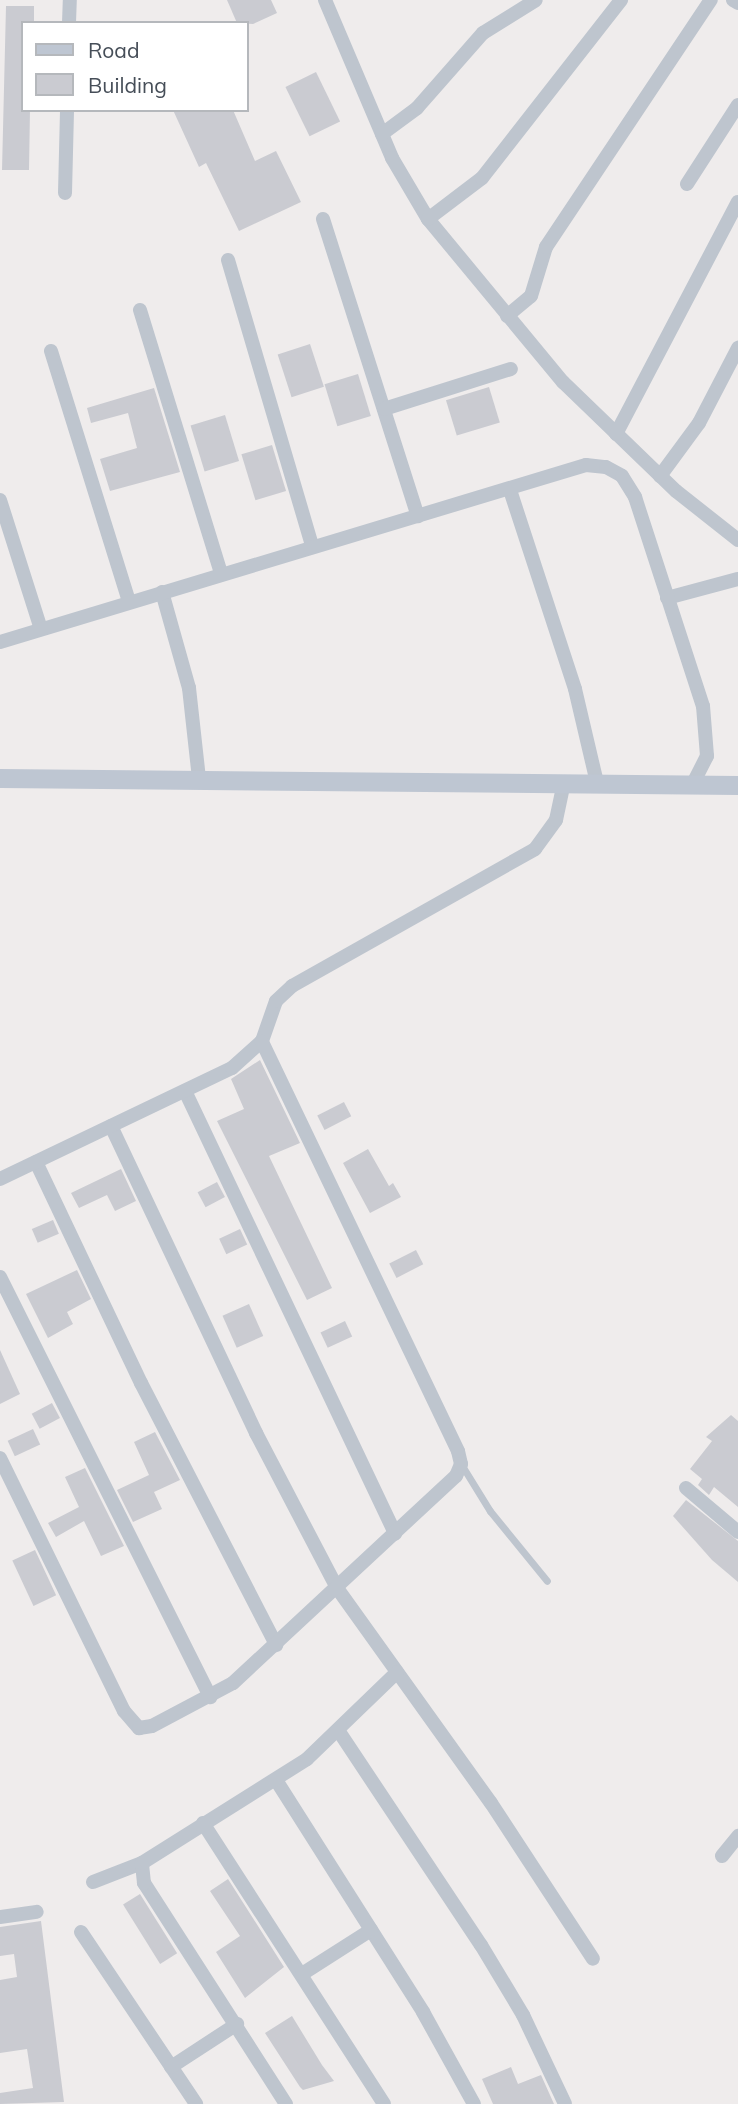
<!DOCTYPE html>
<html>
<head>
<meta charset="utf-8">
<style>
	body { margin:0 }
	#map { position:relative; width:738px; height:2104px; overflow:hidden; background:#efecec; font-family:Mulish,sans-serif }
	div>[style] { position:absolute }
	.building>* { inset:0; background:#cacbd1; transform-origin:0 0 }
	.lane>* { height:7px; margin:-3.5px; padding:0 3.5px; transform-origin:3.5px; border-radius:3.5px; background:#bec5ce }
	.street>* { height:14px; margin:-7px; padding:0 7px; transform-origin:7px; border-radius:7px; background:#bec5ce }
	.secondary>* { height:19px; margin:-9.5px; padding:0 9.5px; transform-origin:9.5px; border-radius:9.5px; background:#bec6d2 }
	span { translate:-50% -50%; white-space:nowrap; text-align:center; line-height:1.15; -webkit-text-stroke:6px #fff; paint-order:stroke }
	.legend { position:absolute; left:21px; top:21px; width:228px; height:91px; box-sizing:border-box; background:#fff; border:2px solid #b5b8bc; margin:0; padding:9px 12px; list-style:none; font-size:21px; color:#464e58 }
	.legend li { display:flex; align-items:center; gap:14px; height:35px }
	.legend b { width:35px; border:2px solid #b5b8bc }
</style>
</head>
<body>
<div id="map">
	<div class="building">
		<i style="clip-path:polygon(227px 0,271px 0,277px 13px,253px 24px,237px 23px)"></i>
		<i style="clip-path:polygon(6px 6px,34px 6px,34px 23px,23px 23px,23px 110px,30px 110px,29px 170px,2px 170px)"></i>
		<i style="left:316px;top:72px;width:55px;height:34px;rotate:64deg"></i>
		<i style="clip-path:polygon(173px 110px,233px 110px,255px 161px,276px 151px,301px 202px,239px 231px,206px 163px,199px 167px)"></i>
		<i style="left:310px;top:344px;width:45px;height:34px;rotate:72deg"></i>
		<i style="left:358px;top:374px;width:44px;height:35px;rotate:73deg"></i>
		<i style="left:489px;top:387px;width:37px;height:45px;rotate:73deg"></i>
		<i style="clip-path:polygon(154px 388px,180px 472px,110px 491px,100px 459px,137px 448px,128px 413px,91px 423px,87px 408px)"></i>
		<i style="left:225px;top:415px;width:48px;height:36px;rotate:73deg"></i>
		<i style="left:272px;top:445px;width:48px;height:32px;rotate:73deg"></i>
		<i style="clip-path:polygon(260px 1060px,300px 1143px,269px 1156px,332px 1288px,307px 1300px,217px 1121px,244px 1109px,231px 1079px)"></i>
		<i style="left:344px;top:1102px;width:16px;height:30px;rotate:63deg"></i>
		<i style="clip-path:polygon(368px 1149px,389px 1186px,393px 1183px,401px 1197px,370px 1213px,343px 1163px)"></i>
		<i style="clip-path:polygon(121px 1169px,136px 1201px,115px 1211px,107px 1195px,79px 1208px,71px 1193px)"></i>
		<i style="left:217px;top:1182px;width:17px;height:22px;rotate:62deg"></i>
		<i style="left:53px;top:1220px;width:15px;height:23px;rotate:67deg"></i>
		<i style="left:240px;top:1229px;width:17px;height:23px;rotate:65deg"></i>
		<i style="left:416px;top:1250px;width:16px;height:30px;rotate:63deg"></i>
		<i style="clip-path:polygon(77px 1270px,91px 1299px,67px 1312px,73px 1324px,48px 1338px,26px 1294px)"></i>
		<i style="left:249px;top:1304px;width:35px;height:29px;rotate:66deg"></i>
		<i style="left:345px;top:1321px;width:17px;height:27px;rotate:65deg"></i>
		<i style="clip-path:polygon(0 1350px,20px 1394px,0 1404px)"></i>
		<i style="left:52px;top:1403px;width:17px;height:23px;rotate:62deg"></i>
		<i style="clip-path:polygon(731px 1415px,738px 1421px,738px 1507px,714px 1487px,709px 1495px,698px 1485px,702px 1479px,690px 1469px,712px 1441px,706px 1437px)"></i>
		<i style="left:33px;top:1429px;width:17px;height:28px;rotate:65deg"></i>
		<i style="clip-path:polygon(155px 1432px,180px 1480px,154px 1492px,162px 1509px,133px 1522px,117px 1490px,149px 1475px,134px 1442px)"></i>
		<i style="clip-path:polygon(85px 1468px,124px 1546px,101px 1556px,84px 1521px,56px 1537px,48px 1523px,79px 1507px,65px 1477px)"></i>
		<i style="clip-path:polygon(686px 1500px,738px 1541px,738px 1582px,712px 1560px,673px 1516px)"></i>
		<i style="left:35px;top:1550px;width:50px;height:25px;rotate:65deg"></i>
		<i style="clip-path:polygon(228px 1879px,284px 1967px,245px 1998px,216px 1952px,240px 1936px,210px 1891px)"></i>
		<i style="left:140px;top:1894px;width:70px;height:20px;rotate:58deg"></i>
		<i style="clip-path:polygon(41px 1921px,64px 2102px,0 2104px,0 2093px,33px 2088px,27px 2049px,0 2053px,0 1980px,17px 1977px,14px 1954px,0 1956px,0 1927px)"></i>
		<i style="clip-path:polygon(292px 2016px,322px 2065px,334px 2081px,303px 2090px,300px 2087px,265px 2033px)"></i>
		<i style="clip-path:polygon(511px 2067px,518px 2084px,541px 2075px,554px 2104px,493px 2104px,482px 2079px)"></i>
	</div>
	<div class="lane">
		<i style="left:461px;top:1464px;width:55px;rotate:58.3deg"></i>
		<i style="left:490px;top:1511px;width:90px;rotate:50.8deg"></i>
	</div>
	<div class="street">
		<i style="left:325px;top:0;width:172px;rotate:67deg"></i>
		<i style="left:392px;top:158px;width:71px;rotate:59.5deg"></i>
		<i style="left:428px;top:219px;width:212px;rotate:50.4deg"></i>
		<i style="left:563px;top:382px;width:157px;rotate:44deg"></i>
		<i style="left:676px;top:491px;width:79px;rotate:38.3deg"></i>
		<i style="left:733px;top:0;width:6px;rotate:31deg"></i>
		<i style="left:69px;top:23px;width:23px;rotate:-88deg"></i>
		<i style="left:382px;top:134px;width:44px;rotate:-36.6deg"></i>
		<i style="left:417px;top:108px;width:100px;rotate:-48.7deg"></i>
		<i style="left:483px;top:33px;width:62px;rotate:-31.9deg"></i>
		<i style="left:687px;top:184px;width:94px;rotate:-57.2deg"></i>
		<i style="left:65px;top:193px;width:83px;rotate:-88.6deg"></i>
		<i style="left:323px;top:219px;width:312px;rotate:72.3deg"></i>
		<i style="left:428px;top:219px;width:68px;rotate:-37.2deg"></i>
		<i style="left:482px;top:178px;width:226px;rotate:-52deg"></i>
		<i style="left:228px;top:260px;width:298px;rotate:73.6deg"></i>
		<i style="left:140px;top:310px;width:276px;rotate:72.9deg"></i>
		<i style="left:507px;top:316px;width:31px;rotate:-40deg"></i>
		<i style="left:531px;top:296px;width:51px;rotate:-73deg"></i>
		<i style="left:546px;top:247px;width:297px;rotate:-56.3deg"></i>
		<i style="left:51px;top:351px;width:263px;rotate:72.7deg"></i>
		<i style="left:384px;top:409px;width:133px;rotate:-17.5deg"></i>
		<i style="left:616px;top:434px;width:262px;rotate:-62.3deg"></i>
		<i style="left:660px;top:476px;width:66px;rotate:-53.7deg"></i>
		<i style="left:699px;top:423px;width:85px;rotate:-62.5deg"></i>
		<i style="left:510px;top:490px;width:209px;rotate:71.9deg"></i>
		<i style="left:575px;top:689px;width:97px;rotate:76.8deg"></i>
		<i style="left:0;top:500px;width:135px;rotate:72.4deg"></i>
		<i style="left:162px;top:592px;width:100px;rotate:74.3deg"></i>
		<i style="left:189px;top:688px;width:92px;rotate:83.7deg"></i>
		<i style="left:667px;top:598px;width:73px;rotate:-15deg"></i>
		<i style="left:0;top:642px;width:612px;rotate:-16.81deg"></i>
		<i style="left:586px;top:465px;width:20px;rotate:6deg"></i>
		<i style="left:606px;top:467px;width:18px;rotate:29deg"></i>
		<i style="left:622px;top:476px;width:25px;rotate:58deg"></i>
		<i style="left:635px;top:497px;width:220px;rotate:72deg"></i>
		<i style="left:703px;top:706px;width:50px;rotate:85.4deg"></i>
		<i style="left:707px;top:756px;width:33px;rotate:117deg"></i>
		<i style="left:185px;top:1091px;width:490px;rotate:64.6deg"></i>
		<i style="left:111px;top:1126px;width:340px;rotate:64.7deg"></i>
		<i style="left:256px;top:1433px;width:175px;rotate:62.4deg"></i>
		<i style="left:337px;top:1588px;width:264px;rotate:54.4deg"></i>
		<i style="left:491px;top:1803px;width:186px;rotate:56.8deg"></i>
		<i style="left:36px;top:1162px;width:245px;rotate:64.6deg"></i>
		<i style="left:141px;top:1383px;width:295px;rotate:62.7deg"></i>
		<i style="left:0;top:1179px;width:257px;rotate:-25.6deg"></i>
		<i style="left:232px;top:1068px;width:40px;rotate:-42deg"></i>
		<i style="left:262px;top:1041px;width:42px;rotate:-70.7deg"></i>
		<i style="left:276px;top:1001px;width:22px;rotate:-43deg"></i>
		<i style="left:292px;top:986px;width:279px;rotate:-29.4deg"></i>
		<i style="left:535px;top:849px;width:36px;rotate:-54deg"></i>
		<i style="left:556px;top:820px;width:38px;rotate:-78deg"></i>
		<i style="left:0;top:1277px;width:470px;rotate:63.4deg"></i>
		<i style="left:0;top:1458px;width:282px;rotate:63.9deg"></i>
		<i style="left:124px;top:1711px;width:23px;rotate:49deg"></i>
		<i style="left:139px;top:1728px;width:13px;rotate:-9deg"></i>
		<i style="left:152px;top:1726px;width:92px;rotate:-28deg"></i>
		<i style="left:233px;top:1683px;width:304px;rotate:-42.9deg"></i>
		<i style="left:456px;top:1476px;width:13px;rotate:-67deg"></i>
		<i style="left:461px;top:1464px;width:13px;rotate:-103deg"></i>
		<i style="left:458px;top:1451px;width:454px;rotate:-115.6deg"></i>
		<i style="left:686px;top:1488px;width:68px;rotate:40.2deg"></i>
		<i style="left:338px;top:1730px;width:258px;rotate:56.4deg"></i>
		<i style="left:481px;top:1945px;width:82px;rotate:59deg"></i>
		<i style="left:523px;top:2015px;width:98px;rotate:64.7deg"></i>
		<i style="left:276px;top:1780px;width:275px;rotate:57.6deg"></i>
		<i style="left:423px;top:2012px;width:105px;rotate:61deg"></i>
		<i style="left:203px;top:1823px;width:334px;rotate:57.2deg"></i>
		<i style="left:722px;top:1856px;width:26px;rotate:-51deg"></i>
		<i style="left:93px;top:1882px;width:53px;rotate:-21.2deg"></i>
		<i style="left:0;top:1917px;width:37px;rotate:-8deg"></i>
		<i style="left:81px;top:1932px;width:207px;rotate:56.2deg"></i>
		<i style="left:302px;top:1974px;width:82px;rotate:-32.5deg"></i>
		<i style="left:171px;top:2067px;width:79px;rotate:-33.1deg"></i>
		<i style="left:286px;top:2104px;width:263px;rotate:-122.7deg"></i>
		<i style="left:144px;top:1883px;width:20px;rotate:-96deg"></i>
		<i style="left:142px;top:1863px;width:195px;rotate:-32.2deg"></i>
		<i style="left:307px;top:1759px;width:125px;rotate:-44deg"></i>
	</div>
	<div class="secondary">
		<i style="left:0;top:778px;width:738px;rotate:0.54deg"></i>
	</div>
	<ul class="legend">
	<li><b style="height:9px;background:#bec6d2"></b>Road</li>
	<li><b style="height:19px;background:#cacbd1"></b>Building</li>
	</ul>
</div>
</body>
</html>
